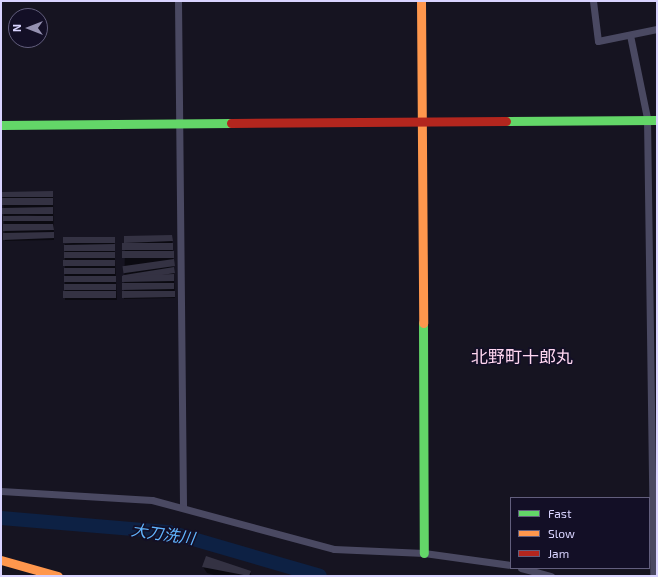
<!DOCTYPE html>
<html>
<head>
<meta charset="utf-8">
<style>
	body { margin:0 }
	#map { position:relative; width:658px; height:577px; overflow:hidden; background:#161421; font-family:"Exo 2","Noto Sans JP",sans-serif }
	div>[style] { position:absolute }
	.shadow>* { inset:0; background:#0007 }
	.river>* { height:14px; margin:-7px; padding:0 7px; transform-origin:7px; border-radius:7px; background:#0d2144 }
	.building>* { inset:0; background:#343243; transform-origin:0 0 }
	.street>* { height:7px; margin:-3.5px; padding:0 3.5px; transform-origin:3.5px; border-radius:3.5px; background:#4a4962 }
	.fast>* { height:9px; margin:-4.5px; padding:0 4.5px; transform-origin:4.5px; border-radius:4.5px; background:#63d668 }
	.slow>* { height:9px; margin:-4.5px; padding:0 4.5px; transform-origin:4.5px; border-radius:4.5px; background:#ff974d }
	.jam>* { height:9px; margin:-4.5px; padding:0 4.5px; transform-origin:4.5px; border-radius:4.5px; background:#b3261e }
	span { translate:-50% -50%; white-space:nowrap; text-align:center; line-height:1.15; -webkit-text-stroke:3.5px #130f26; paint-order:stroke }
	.water-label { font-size:16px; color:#62b6ff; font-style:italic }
	.quarter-label { font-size:17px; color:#ffd6f0 }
	.frame { position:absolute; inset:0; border:2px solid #d9d4ff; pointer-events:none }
	.legend { position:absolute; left:510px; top:497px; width:140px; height:72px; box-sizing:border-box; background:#130f26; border:1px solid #625e7d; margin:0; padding:5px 7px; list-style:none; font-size:12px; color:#d9d4ff }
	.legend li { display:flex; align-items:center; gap:8px; height:20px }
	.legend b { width:20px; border:1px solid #625e7d }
	.north { position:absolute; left:8px; top:8px; width:40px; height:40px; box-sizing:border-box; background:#130f26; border:1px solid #625e7d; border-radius:50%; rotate:270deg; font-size:11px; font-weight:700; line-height:16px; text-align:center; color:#d9d4ff }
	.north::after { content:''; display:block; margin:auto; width:14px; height:18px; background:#9591b1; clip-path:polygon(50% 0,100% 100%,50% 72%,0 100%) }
</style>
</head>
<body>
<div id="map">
	<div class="shadow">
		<i style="clip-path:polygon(3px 193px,53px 194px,54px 240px,5px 241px,4px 218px,37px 215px,4px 216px)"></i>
		<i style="clip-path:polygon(172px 236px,175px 298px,124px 299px,125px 242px)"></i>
		<i style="clip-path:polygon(114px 238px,117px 300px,65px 300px,65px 244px)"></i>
		<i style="clip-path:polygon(203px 567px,250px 572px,252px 576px,217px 576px,207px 573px)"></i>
	</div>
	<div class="river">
		<i style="left:1px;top:518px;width:169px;rotate:4.8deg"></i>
		<i style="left:169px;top:532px;width:157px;rotate:16.2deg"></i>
	</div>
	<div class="building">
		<i style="clip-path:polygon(53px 191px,53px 197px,2px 197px,2px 192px)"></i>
		<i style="left:53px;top:198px;width:7px;height:51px;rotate:90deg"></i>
		<i style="clip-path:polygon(53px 207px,53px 214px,2px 214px,2px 208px)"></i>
		<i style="left:53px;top:216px;width:5px;height:50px;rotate:90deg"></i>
		<i style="clip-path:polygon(3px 224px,53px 224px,54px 230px,3px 231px)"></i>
		<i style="clip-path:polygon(54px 232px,54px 238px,3px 240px,3px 233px)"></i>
		<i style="clip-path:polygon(172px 235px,173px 241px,124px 243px,124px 236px)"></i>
		<i style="left:115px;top:237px;width:6px;height:52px;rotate:90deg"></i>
		<i style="left:173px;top:243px;width:7px;height:51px;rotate:90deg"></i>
		<i style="clip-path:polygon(115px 244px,115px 251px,64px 251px,64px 245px)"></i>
		<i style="left:174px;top:251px;width:7px;height:52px;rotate:90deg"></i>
		<i style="left:115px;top:252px;width:6px;height:51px;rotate:90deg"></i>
		<i style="left:174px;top:259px;width:7px;height:52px;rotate:82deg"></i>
		<i style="left:115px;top:260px;width:6px;height:52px;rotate:90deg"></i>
		<i style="left:174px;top:267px;width:6px;height:52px;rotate:81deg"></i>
		<i style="left:115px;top:268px;width:6px;height:51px;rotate:90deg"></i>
		<i style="clip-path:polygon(174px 274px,174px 281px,122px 282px,122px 276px)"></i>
		<i style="left:116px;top:276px;width:6px;height:52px;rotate:90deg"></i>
		<i style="clip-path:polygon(122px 283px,174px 283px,174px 289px,122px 290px)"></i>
		<i style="left:64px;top:284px;width:52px;height:6px"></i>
		<i style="left:116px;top:291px;width:7px;height:53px;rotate:90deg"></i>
		<i style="clip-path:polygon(122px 291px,175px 291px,175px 297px,122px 298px)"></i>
		<i style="clip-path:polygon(206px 556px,251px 571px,249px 576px,202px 567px)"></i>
	</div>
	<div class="street">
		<i style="left:178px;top:1px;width:505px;rotate:89.43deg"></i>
		<i style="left:593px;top:1px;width:40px;rotate:82.9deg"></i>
		<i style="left:598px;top:41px;width:60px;rotate:-11.5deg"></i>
		<i style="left:630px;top:35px;width:85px;rotate:78.4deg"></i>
		<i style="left:647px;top:118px;width:458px;rotate:89.2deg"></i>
		<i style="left:1px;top:491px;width:151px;rotate:3.4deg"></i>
		<i style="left:152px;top:500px;width:188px;rotate:15.1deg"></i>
		<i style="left:334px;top:549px;width:90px;rotate:2.5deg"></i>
		<i style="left:424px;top:553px;width:88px;rotate:7.9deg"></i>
		<i style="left:521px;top:568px;width:31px;rotate:15deg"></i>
	</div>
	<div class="fast">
		<i style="left:506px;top:121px;width:151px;rotate:-0.4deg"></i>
		<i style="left:1px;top:125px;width:230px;rotate:-0.5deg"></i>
		<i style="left:423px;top:323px;width:230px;rotate:89.8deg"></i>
	</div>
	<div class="slow">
		<i style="left:421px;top:1px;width:322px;rotate:89.6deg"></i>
		<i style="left:1px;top:560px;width:59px;rotate:15.7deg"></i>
	</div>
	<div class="jam">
		<i style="left:231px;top:123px;width:275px;rotate:-0.4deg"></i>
	</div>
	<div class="water-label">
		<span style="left:163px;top:534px;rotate:8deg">大刀洗川</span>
	</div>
	<div class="quarter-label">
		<span style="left:522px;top:357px">北野町十郎丸</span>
	</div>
	<div class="frame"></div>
	<ul class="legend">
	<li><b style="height:5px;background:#63d668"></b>Fast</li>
	<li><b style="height:5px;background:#ff974d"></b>Slow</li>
	<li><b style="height:5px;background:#b3261e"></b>Jam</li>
	</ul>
	<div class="north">N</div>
</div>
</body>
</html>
